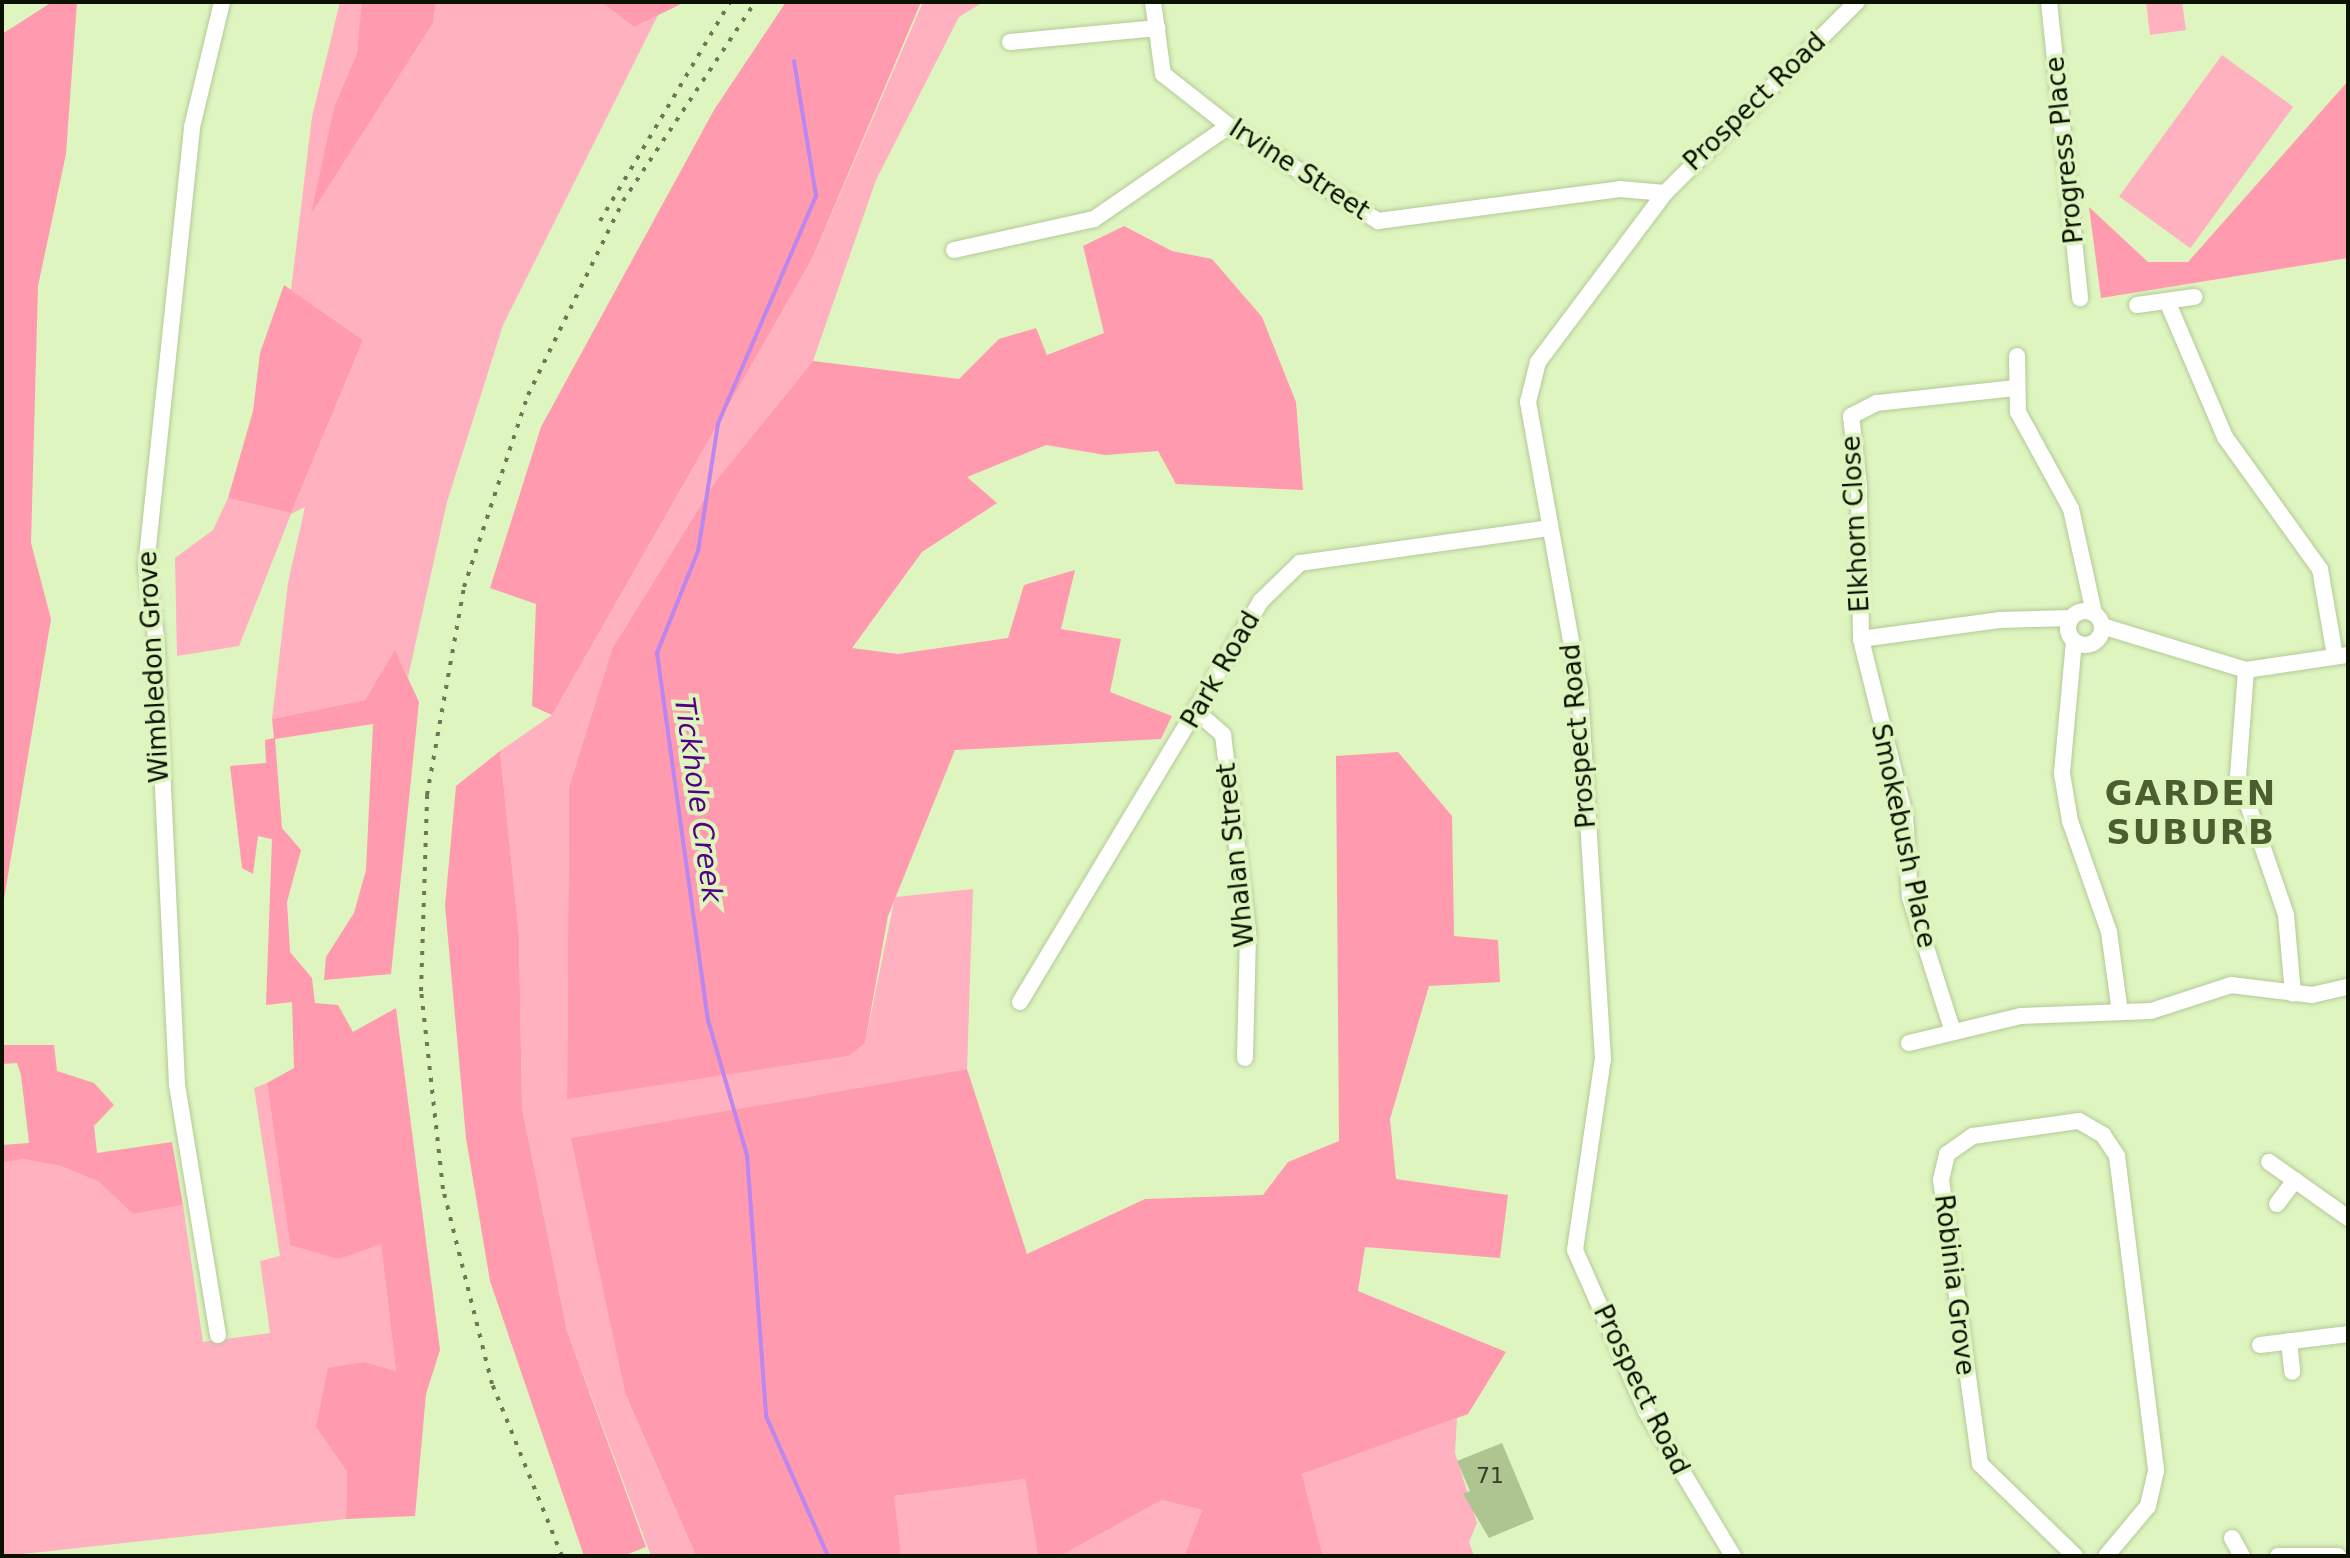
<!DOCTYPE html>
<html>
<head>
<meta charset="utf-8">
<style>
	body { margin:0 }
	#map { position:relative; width:2350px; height:1558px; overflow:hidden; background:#def5c0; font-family:"DejaVu Sans",sans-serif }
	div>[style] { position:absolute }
	.green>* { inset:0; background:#ffb1c0; transform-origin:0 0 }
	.forest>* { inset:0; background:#ff9aaf }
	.stream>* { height:4px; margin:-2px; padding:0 2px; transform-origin:2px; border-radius:2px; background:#bb86ed }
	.building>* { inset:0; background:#aec491 }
	.roads { filter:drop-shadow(0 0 2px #b4c997) drop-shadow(0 0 2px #b4c997) }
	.street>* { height:16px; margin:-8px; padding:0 8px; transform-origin:8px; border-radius:8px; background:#fff }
	.street>.ring { margin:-8px; padding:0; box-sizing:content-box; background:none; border:16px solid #fff; border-radius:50% }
	.rail>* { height:4px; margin-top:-2px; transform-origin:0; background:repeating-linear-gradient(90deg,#6a7858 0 4px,transparent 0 12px) }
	span { translate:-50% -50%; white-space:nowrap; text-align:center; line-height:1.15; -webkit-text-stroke:8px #def5c0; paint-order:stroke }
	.number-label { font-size:22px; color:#343e26 }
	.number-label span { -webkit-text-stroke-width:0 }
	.street-label { font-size:26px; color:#0b1202 }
	.water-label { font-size:28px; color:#550083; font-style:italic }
	.district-label { font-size:34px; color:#4c5e30; font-weight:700; letter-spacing:2px }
	.frame { position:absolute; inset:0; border:4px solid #0b1202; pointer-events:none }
</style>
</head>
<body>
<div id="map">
	<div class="green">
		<i style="clip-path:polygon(340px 2px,362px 2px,364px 9px,357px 53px,334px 107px,312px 212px,433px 23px,436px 2px,601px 2px,634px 27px,658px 15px,503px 325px,447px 502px,408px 677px,395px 651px,365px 700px,272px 719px,288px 583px,305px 507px,291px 514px,239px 646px,177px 656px,175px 558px,213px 530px,228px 498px,291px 513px,363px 340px,291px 290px,312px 117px)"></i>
		<i style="clip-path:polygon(923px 2px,983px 2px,959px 17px,876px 180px,813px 361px,715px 482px,612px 649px,569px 787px,567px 1098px,849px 1056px,865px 1043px,895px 897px,973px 889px,967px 1069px,572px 1138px,625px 1393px,696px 1556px,651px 1556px,567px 1331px,522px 1108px,519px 935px,500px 751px,552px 715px,812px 259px)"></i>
		<i style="clip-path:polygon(2146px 2px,2182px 2px,2186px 30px,2150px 35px)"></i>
		<i style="left:2222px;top:55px;width:88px;height:175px;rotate:36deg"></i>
		<i style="clip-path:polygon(267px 1083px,290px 1244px,381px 1243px,396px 1371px,365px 1362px,316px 1427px,347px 1472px,346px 1519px,4px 1556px,2px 1163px,23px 1159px,61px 1166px,99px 1182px,133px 1214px,183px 1205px,203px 1342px,270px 1333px,260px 1261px,280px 1256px,254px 1088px)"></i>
		<i style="clip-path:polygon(1457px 1418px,1455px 1453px,1477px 1523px,1469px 1542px,1474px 1556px,1323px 1556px,1302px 1474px)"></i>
		<i style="clip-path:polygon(1025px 1479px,1038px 1556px,901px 1556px,893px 1496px)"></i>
		<i style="clip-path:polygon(1162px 1500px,1202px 1510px,1184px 1556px,1060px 1556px)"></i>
	</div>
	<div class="forest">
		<i style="clip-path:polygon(52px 2px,77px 2px,66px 154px,38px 286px,31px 543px,51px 619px,2px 911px,2px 34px)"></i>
		<i style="clip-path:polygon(362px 2px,436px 2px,433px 23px,311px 214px,334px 107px,357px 53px)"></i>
		<i style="clip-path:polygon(601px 2px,685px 2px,634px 27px)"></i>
		<i style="clip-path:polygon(786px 2px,921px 2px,812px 259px,552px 715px,532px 706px,536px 604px,490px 588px,541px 427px,714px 110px)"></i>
		<i style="clip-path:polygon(2348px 81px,2348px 258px,2101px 298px,2089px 207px,2148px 262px,2188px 262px)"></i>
		<i style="clip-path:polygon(1124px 226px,1172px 251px,1212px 259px,1262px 317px,1296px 402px,1303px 490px,1176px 484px,1158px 451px,1105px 455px,1046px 445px,967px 477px,997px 503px,922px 552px,852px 648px,898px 654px,1008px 638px,1024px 585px,1075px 570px,1061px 629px,1121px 639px,1110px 692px,1172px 716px,1161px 739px,955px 750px,888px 916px,865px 1043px,849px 1056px,567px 1099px,569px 787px,612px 649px,715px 482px,813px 361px,959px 379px,999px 339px,1036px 328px,1047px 355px,1104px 333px,1083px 246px)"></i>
		<i style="clip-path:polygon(284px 285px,363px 340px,291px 513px,228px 498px,253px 411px,260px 353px)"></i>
		<i style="clip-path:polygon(395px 650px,419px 702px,391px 974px,324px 980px,326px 957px,354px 913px,366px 870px,373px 724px,275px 739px,282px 828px,301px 850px,287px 902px,290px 952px,312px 978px,315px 1003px,338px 1005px,353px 1032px,396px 1008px,440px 1350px,426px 1394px,415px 1516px,346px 1519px,347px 1472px,316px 1427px,328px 1368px,365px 1362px,396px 1371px,381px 1244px,339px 1259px,290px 1245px,267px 1083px,294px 1068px,292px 1002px,266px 1005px,272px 839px,258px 836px,253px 874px,242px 868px,230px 766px,266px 763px,265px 740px,274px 738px,272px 719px,365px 700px)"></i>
		<i style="clip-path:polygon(500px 751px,519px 935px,522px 1108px,567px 1331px,646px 1547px,623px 1556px,584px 1556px,490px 1281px,466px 1138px,445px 905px,456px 786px)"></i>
		<i style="clip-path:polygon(1398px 752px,1452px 816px,1454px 936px,1498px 940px,1500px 982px,1429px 986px,1390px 1119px,1396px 1179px,1508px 1195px,1500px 1258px,1365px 1247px,1358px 1291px,1506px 1352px,1468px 1414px,1302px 1474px,1323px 1556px,1184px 1556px,1202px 1510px,1162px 1500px,1060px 1556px,1038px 1556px,1025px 1479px,894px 1496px,901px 1556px,696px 1556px,625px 1393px,571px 1138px,967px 1069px,1027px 1254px,1145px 1199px,1263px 1195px,1288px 1162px,1339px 1141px,1336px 756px)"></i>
		<i style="clip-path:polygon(2px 1045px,54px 1045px,57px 1071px,94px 1083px,114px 1105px,94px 1126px,97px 1153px,172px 1142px,183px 1205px,133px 1214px,99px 1182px,61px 1166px,23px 1159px,2px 1163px,2px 1145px,29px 1143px,21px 1075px,17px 1063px,2px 1064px)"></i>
	</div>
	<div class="stream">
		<i style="left:794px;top:61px;width:137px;rotate:80.7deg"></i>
		<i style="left:816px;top:196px;width:248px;rotate:113.3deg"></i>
		<i style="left:718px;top:424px;width:129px;rotate:98.9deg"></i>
		<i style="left:698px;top:551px;width:110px;rotate:111.9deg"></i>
		<i style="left:657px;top:653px;width:371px;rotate:82.1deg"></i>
		<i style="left:708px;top:1020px;width:141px;rotate:73.9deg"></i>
		<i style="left:747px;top:1155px;width:262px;rotate:85.8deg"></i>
		<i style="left:766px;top:1416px;width:153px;rotate:66.1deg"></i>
	</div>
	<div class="building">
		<i style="clip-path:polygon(1502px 1443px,1534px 1519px,1489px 1538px,1463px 1494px,1470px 1491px,1457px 1461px)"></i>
	</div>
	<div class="roads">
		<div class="street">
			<i style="left:1153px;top:2px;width:73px;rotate:82.1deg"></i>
			<i style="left:1163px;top:74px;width:84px;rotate:38.2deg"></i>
			<i style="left:1229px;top:126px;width:177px;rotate:32.5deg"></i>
			<i style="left:1378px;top:221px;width:244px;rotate:-7.5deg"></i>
			<i style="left:1620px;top:189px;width:45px;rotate:5.1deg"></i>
			<i style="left:2049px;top:2px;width:298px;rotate:84deg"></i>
			<i style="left:1010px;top:42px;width:148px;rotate:-5.4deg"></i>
			<i style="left:954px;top:250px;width:143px;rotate:-12.5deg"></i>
			<i style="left:1094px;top:219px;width:164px;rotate:-34.6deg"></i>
			<i style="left:2167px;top:301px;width:148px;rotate:66.9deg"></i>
			<i style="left:2225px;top:437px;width:163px;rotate:54.3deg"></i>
			<i style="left:2320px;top:569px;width:88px;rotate:80.2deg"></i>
			<i style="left:2137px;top:305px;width:58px;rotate:-8deg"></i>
			<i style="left:2017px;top:356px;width:56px;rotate:89deg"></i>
			<i style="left:2018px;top:412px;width:111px;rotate:61.3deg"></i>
			<i style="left:2071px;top:509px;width:107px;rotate:77.5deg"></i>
			<i class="ring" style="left:2068px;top:611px;width:18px;height:18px"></i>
			<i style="left:2102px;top:626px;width:151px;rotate:17deg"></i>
			<i style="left:2246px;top:670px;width:103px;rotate:-8.4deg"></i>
			<i style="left:1861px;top:639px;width:139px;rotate:-7.8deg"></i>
			<i style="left:1999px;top:620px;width:72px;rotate:-1.6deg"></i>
			<i style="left:2074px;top:641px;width:134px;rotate:95.2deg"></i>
			<i style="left:2062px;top:774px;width:48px;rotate:80.3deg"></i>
			<i style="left:2070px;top:821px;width:118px;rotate:70.6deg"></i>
			<i style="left:2109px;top:932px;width:81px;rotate:82.2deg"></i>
			<i style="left:2246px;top:670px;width:106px;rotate:94.3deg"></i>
			<i style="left:2238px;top:776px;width:147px;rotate:70.9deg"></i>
			<i style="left:2286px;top:915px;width:79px;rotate:84.9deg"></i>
			<i style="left:1197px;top:712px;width:35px;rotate:41deg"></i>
			<i style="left:1223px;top:735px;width:201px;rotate:82.8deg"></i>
			<i style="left:1248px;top:934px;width:124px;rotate:91.4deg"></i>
			<i style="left:1020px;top:1002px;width:468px;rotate:-59deg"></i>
			<i style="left:1261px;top:601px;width:54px;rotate:-44.3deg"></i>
			<i style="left:1300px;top:563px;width:252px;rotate:-8deg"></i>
			<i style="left:1953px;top:1032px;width:142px;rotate:-107.7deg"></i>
			<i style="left:1910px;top:897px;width:81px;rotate:-93.5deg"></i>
			<i style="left:1905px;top:816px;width:182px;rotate:-104deg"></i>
			<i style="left:1861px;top:639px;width:152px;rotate:-90.8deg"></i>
			<i style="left:1859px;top:487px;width:71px;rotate:-96.4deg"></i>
			<i style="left:1851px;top:416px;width:29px;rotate:-27deg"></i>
			<i style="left:1877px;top:403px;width:138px;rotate:-6.2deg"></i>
			<i style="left:1909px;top:1043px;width:115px;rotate:-13.6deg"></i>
			<i style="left:2021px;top:1016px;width:130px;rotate:-2.2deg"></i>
			<i style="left:2151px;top:1011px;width:84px;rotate:-18deg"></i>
			<i style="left:2231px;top:985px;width:82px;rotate:7deg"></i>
			<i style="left:2312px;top:995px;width:37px;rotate:-13deg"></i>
			<i style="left:2269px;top:1162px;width:97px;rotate:35.3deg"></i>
			<i style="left:2277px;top:1204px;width:30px;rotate:-53deg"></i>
			<i style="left:218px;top:1335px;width:254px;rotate:-99.3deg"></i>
			<i style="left:177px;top:1084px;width:447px;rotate:-92.7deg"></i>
			<i style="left:156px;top:637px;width:72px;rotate:-98deg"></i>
			<i style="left:146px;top:566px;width:441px;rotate:-84deg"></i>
			<i style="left:192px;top:127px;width:129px;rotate:-76.5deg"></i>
			<i style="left:2289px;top:1341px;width:31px;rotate:84deg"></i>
			<i style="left:2260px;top:1345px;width:89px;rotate:-7.1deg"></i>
			<i style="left:2232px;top:1538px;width:21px;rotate:61deg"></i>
			<i style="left:1733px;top:1556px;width:169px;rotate:-121deg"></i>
			<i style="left:1646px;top:1411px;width:176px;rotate:-113.8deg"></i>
			<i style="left:1575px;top:1250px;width:193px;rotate:-81.7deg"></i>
			<i style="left:1603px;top:1059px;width:369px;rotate:-93.6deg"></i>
			<i style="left:1580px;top:691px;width:294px;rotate:-100.2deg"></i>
			<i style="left:1528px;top:402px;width:41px;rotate:-76deg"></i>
			<i style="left:1538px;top:362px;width:211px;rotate:-53.1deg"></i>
			<i style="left:1665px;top:193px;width:271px;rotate:-44.9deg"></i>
			<i style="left:2075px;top:1556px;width:132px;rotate:-135.9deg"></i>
			<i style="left:1980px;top:1464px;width:287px;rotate:-97.8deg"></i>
			<i style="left:1941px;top:1180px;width:27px;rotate:-77deg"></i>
			<i style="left:1947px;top:1154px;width:32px;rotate:-35deg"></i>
			<i style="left:1973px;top:1136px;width:107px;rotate:-8.1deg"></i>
			<i style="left:2079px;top:1121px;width:28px;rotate:30deg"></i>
			<i style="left:2103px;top:1135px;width:25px;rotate:56deg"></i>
			<i style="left:2117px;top:1156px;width:317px;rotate:82.9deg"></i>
			<i style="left:2156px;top:1471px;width:36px;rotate:103deg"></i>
			<i style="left:2148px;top:1506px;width:65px;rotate:130deg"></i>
			<i style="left:2278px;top:1556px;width:60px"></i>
		</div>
	</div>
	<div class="rail">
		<i style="left:600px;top:221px;width:255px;rotate:-59.3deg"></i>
		<i style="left:562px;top:1556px;width:186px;rotate:-112.1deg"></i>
		<i style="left:492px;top:1384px;width:201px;rotate:-104.1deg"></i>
		<i style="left:443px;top:1189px;width:199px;rotate:-96.3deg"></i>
		<i style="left:421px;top:991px;width:196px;rotate:-88.2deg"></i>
		<i style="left:427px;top:795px;width:211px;rotate:-79.9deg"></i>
		<i style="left:464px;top:587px;width:202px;rotate:-71.6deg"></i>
		<i style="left:528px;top:395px;width:216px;rotate:-63.9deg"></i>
		<i style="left:623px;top:201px;width:239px;rotate:-56.4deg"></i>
	</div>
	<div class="number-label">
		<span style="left:1490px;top:1476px">71</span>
	</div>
	<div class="street-label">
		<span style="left:1755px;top:102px;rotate:-44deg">Prospect Road</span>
		<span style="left:2065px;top:150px;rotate:-96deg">Progress Place</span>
		<span style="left:1299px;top:170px;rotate:33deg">Irvine Street</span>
		<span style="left:1856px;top:524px;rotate:-93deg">Elkhorn Close</span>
		<span style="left:154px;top:667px;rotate:-93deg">Wimbledon Grove</span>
		<span style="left:1221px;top:670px;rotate:-60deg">Park Road</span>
		<span style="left:1579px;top:736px;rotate:-95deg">Prospect Road</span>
		<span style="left:1903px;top:836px;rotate:78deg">Smokebush Place</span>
		<span style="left:1236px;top:855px;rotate:-96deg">Whalan Street</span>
		<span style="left:1954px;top:1285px;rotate:83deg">Robinia Grove</span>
		<span style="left:1641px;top:1390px;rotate:64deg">Prospect Road</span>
	</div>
	<div class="water-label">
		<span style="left:698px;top:800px;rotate:82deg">Tickhole Creek</span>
	</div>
	<div class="district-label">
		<span style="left:2191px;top:813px">GARDEN<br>SUBURB</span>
	</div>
	<div class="frame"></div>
</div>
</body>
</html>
